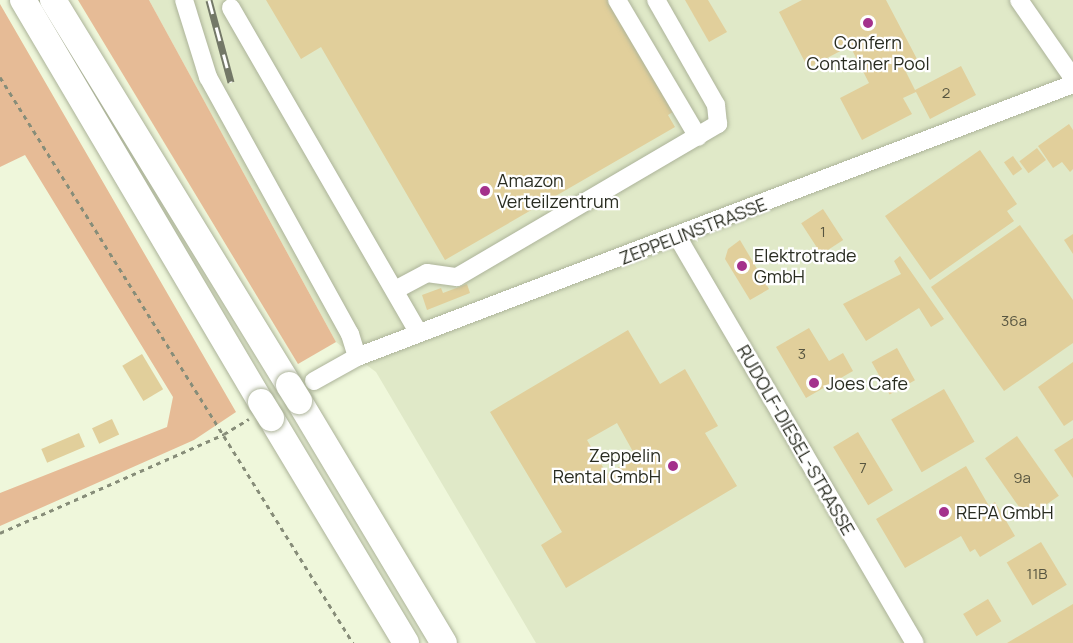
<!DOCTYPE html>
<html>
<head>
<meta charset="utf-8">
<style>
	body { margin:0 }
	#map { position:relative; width:1073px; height:643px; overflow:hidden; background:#eff7db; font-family:Manrope,sans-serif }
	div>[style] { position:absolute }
	.built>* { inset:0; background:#e0e9c8 }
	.green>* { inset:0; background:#e6bb96 }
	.building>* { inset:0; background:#e1cf9b; transform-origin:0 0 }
	.path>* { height:3px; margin-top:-1.5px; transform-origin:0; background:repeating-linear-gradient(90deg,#878d79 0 4.5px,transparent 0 9px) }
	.roads { filter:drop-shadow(0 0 2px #acb399) drop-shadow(0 0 2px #acb399) }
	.minor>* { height:18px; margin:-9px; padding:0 9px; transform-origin:9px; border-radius:9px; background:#fff }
	.highway>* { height:26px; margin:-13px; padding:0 13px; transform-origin:13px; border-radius:13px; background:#fff }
	.rail>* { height:7px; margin-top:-3.5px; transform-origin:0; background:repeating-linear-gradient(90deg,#fff 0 14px,#737867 0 28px); box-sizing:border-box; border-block:2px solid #737867 }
	.bridges { filter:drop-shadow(0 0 2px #acb399) drop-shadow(0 0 2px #acb399) }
	.highway-bridge>* { height:26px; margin:-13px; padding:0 13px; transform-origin:13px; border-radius:13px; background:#fff }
	.dots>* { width:16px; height:16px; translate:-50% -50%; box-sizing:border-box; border:3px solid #fff; border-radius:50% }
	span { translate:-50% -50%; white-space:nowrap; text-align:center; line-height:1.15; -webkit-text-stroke:4.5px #fff; paint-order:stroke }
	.number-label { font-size:15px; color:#575540 }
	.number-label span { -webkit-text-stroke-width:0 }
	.poi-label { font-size:18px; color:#292c21 }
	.left { translate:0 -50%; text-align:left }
	.right { translate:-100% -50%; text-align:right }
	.street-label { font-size:18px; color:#292c21 }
</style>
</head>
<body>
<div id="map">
	<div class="built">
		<i style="clip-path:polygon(149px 0,1073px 0,1073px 643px,536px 643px,376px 372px,336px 342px)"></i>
	</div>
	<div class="green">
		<i style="clip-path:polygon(78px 0,149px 0,336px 342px,298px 364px)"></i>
		<i style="clip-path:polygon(0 4px,236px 412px,194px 440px,0 526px,0 493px,167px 427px,173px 397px,25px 155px,0 167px)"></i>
	</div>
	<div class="building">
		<i style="clip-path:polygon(266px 0,612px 0,676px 110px,668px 115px,675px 127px,445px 260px,321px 47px,301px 59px)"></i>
		<i style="clip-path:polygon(685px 0,708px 0,727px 32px,709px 42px)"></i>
		<i style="clip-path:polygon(802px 0,886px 0,917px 59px,903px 66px,915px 90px,961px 66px,976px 95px,930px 119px,916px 92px,903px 98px,912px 114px,862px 140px,840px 98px,869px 83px,850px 46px,808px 68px,779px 12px)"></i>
		<i style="clip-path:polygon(1069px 124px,1073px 130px,1073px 169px,1070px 172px,1062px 162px,1053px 168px,1038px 146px)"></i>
		<i style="left:1037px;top:148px;width:15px;height:22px;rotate:53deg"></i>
		<i style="clip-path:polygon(980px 150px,1017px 204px,1007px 211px,1014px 221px,930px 280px,885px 216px)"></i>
		<i style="left:1013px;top:156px;width:16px;height:11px;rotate:55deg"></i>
		<i style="left:823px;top:209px;width:37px;height:26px;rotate:57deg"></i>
		<i style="clip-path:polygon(1020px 225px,1073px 300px,1073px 343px,1004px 391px,931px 287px)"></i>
		<i style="clip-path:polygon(1073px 234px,1073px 254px,1064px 240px)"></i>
		<i style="clip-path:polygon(740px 240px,769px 289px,750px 300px,725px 259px,728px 249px)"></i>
		<i style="clip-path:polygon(900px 256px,944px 319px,931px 327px,919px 308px,866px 341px,843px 304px,901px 274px,894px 261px)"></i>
		<i style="clip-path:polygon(467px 284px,470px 293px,427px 310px,422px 295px,441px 288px,443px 293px)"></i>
		<i style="clip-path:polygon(809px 328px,829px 361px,843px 353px,853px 371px,806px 398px,776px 347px)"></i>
		<i style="clip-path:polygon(evenodd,628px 330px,660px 384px,685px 369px,718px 426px,705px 433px,737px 486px,566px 588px,541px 545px,562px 532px,490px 412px,628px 330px,617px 423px,636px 457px,607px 474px,587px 440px,617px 423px)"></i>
		<i style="left:897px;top:348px;width:37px;height:29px;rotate:61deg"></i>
		<i style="left:142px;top:354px;width:41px;height:23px;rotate:59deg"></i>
		<i style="clip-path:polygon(1073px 362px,1073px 420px,1064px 426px,1038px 387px)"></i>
		<i style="left:944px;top:389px;width:61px;height:61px;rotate:60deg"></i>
		<i style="left:112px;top:419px;width:17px;height:22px;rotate:65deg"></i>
		<i style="left:858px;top:432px;width:68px;height:29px;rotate:59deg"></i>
		<i style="left:79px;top:433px;width:15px;height:41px;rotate:67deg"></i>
		<i style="left:1017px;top:436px;width:73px;height:39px;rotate:55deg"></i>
		<i style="clip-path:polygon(1073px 438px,1073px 478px,1054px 450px)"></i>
		<i style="clip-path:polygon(966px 466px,989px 506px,995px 502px,1015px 536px,980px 557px,975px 549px,970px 552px,961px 536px,905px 568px,876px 519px)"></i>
		<i style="left:1041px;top:542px;width:50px;height:40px;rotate:59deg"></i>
		<i style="left:988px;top:599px;width:26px;height:29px;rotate:59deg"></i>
		<i style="clip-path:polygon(1073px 604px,1073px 643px,1007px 643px)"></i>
	</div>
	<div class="path">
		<i style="left:0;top:77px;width:667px;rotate:58.05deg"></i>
		<i style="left:0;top:533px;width:245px;rotate:-23.8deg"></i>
		<i style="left:224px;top:434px;width:29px;rotate:-31deg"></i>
	</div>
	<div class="roads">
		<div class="minor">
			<i style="left:184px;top:0;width:81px;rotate:72.7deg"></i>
			<i style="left:208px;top:77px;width:294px;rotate:61.1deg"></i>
			<i style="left:350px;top:334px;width:24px;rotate:73deg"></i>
			<i style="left:617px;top:0;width:159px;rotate:59.4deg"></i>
			<i style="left:1019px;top:0;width:95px;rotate:55.3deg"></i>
			<i style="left:231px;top:8px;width:375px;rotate:60deg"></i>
			<i style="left:677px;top:236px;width:471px;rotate:59.7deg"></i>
			<i style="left:397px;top:289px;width:34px;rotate:-28deg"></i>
			<i style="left:427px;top:273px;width:30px;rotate:8deg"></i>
			<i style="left:457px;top:277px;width:303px;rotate:-30.4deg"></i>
			<i style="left:718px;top:124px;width:19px;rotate:-96deg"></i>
			<i style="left:716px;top:105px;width:121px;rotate:-119.7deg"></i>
			<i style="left:314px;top:381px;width:49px;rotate:-29.2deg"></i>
			<i style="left:357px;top:357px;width:766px;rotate:-20.87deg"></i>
		</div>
		<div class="highway">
			<i style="left:23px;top:0;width:467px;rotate:59.4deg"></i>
			<i style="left:53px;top:0;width:452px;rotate:58.5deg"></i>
			<i style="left:299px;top:401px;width:282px;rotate:59.1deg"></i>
			<i style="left:271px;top:418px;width:262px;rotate:59deg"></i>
		</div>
	</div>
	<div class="rail">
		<i style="left:209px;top:0;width:85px;rotate:75deg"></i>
	</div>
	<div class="bridges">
		<div class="highway-bridge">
			<i style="left:289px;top:385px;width:19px;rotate:58deg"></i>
			<i style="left:261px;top:402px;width:19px;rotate:58deg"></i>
		</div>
	</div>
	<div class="dots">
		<i style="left:868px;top:23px;background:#a4318c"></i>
		<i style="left:485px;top:191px;background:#a4318c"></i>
		<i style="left:742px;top:266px;background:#a4318c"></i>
		<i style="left:814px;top:383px;background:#a4318c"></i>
		<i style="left:673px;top:466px;background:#a4318c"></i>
		<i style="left:944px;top:512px;background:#a4318c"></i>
	</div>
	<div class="number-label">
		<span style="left:946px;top:93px">2</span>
		<span style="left:823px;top:232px">1</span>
		<span style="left:1014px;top:321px">36a</span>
		<span style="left:802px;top:354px">3</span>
		<span style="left:863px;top:468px">7</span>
		<span style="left:1022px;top:478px">9a</span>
		<span style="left:1037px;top:574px">11B</span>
	</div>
	<div class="poi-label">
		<span style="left:868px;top:53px">Confern<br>Container Pool</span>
		<span class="left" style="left:497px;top:191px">Amazon<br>Verteilzentrum</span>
		<span class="left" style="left:754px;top:266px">Elektrotrade<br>GmbH</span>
		<span class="left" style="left:826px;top:383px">Joes Cafe</span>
		<span class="right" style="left:661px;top:466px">Zeppelin<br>Rental GmbH</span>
		<span class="left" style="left:956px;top:512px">REPA GmbH</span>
	</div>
	<div class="street-label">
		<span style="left:693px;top:231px;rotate:-21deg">ZEPPELINSTRASSE</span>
		<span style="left:796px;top:440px;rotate:60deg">RUDOLF-DIESEL-STRASSE</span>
	</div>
</div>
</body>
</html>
